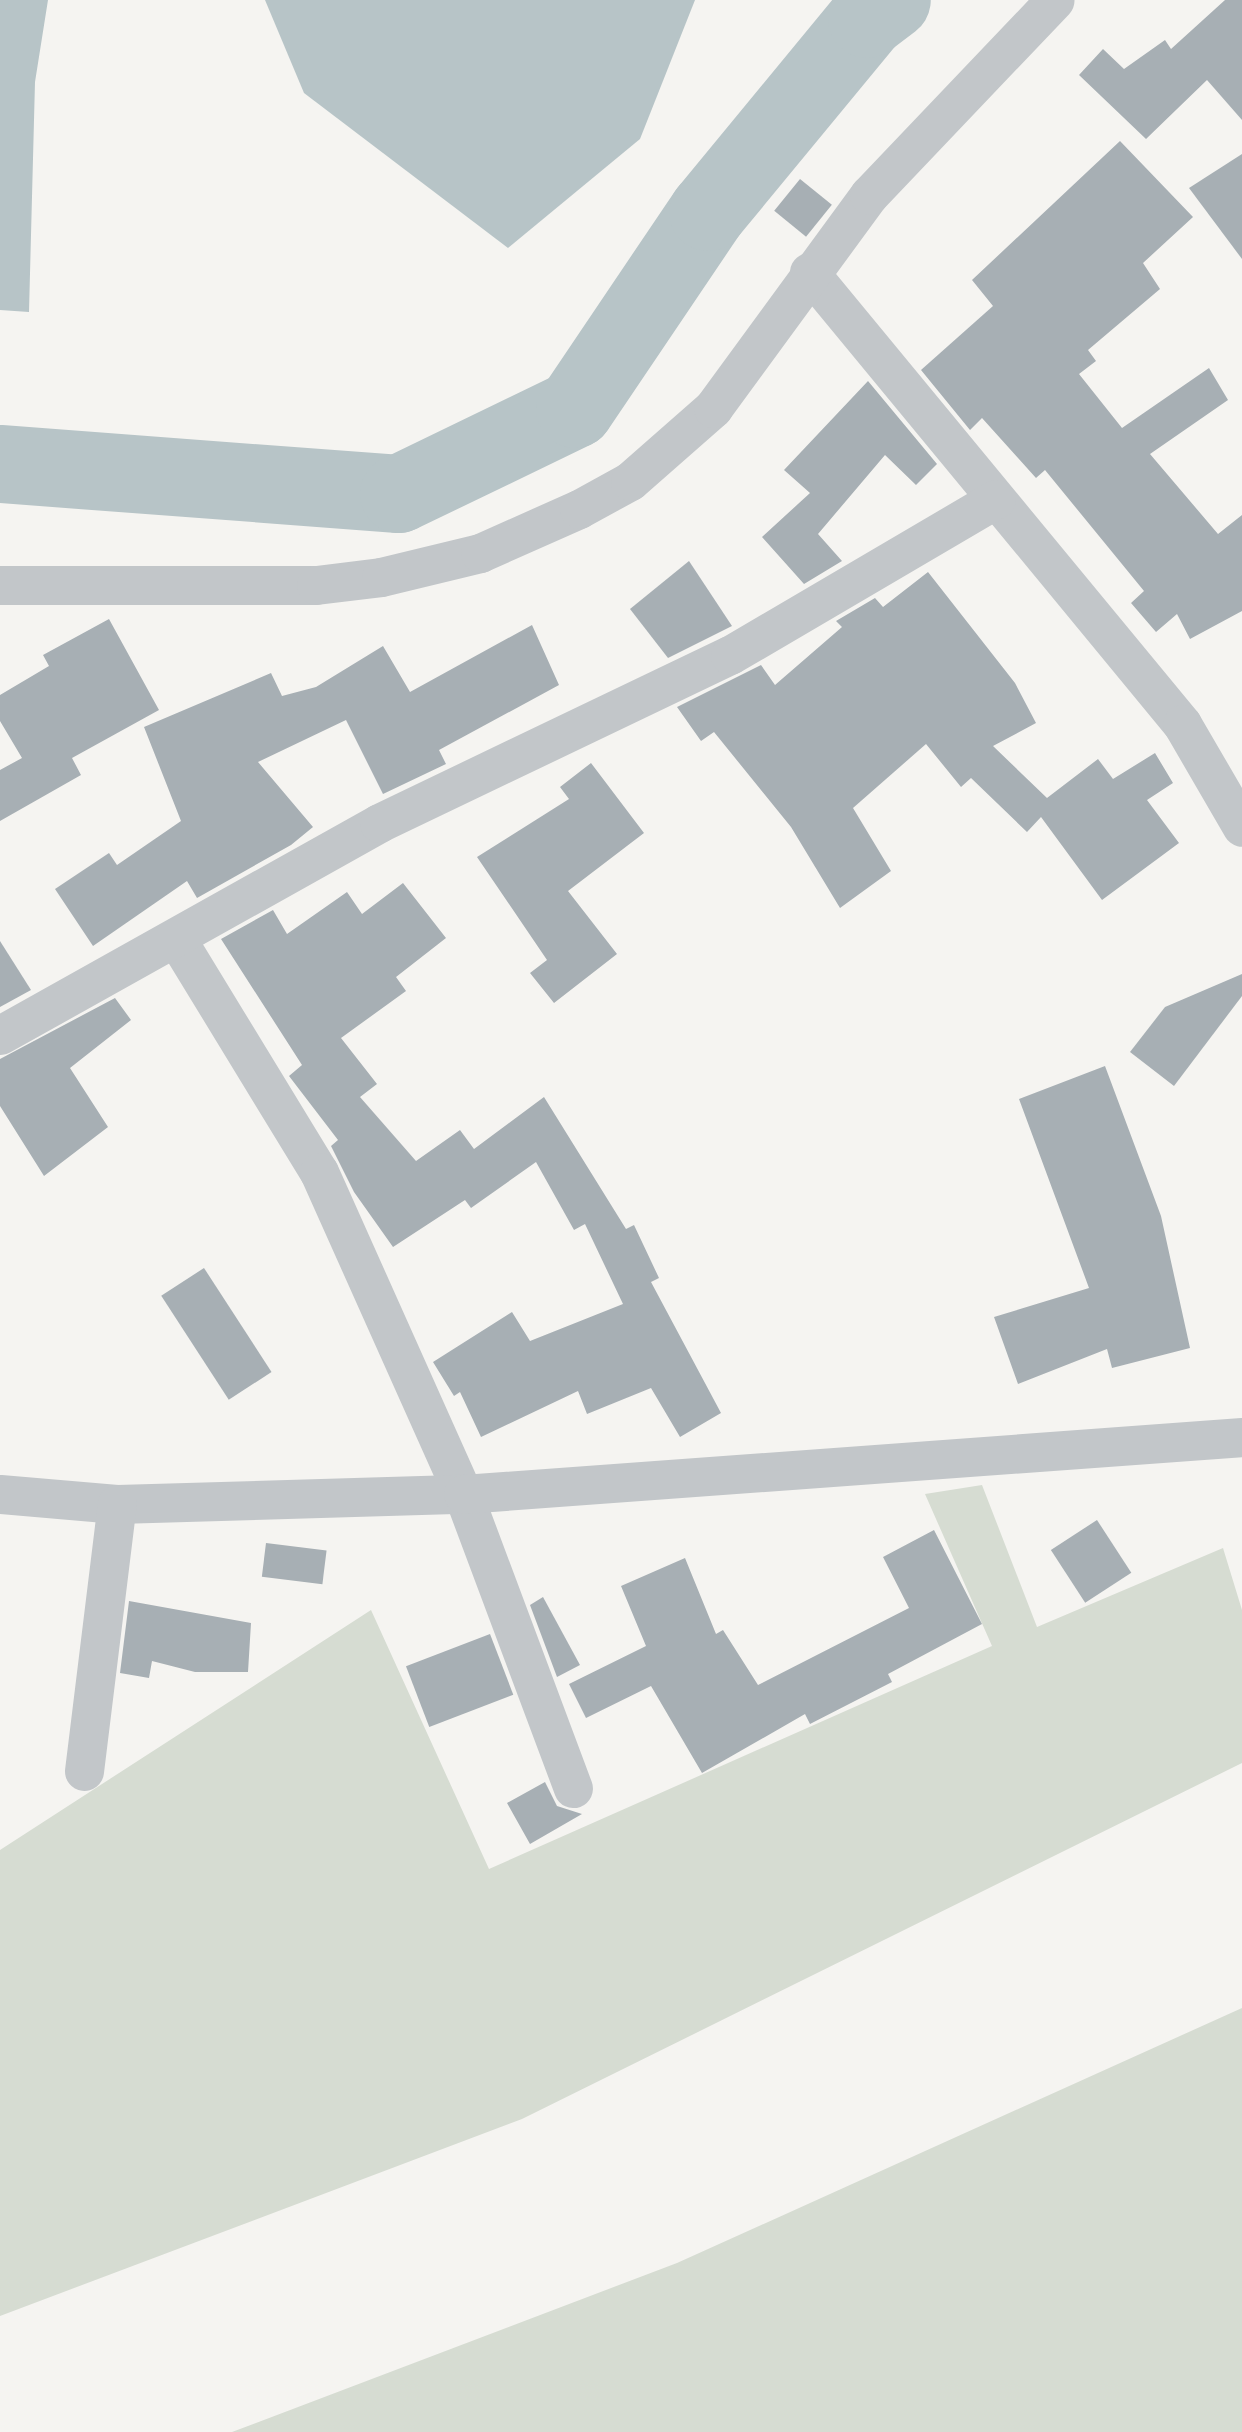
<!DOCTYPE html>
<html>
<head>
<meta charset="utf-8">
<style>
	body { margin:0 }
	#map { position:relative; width:1242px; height:2432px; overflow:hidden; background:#f5f4f1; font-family:"Fira Sans Condensed",sans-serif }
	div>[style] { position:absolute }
	.green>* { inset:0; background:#d6dcd2 }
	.water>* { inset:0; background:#b7c4c7 }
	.river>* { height:78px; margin:-39px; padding:0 39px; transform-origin:39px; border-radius:39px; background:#b7c4c7 }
	.building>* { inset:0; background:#a7afb4; transform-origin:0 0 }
	.minor>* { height:39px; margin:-19.5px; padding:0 19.5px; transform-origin:19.5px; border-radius:19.5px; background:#c2c6c9 }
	span { translate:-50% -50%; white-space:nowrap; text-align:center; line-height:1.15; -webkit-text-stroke:12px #fff; paint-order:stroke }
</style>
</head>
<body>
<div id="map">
	<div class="green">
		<i style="clip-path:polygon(982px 1485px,1037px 1627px,1223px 1548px,1242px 1610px,1242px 1763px,522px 2119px,0 2316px,0 1850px,371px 1610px,489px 1869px,992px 1646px,925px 1494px)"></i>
		<i style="clip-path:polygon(1242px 2008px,1242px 2432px,232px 2432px,677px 2263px)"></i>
	</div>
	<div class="water">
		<i style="clip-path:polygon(0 0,48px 0,35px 82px,29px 312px,0 310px)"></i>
		<i style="clip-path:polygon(265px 0,695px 0,640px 139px,508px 248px,304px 93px)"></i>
	</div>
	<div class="river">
		<i style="left:0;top:464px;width:400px;rotate:4.3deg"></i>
		<i style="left:399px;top:494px;width:195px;rotate:-25.8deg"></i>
		<i style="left:575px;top:409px;width:238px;rotate:-56deg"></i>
		<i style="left:708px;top:212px;width:250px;rotate:-50.5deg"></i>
		<i style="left:867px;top:19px;width:31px;rotate:-37deg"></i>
	</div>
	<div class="building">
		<i style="clip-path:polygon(1225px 0,1242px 0,1242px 120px,1207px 80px,1146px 139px,1079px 75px,1103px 49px,1124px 69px,1165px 40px,1171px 49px)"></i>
		<i style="clip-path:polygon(1120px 141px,1193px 217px,1143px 263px,1160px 289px,1088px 350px,1096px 361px,1079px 374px,1122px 428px,1209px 368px,1228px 400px,1150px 454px,1218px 534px,1242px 515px,1242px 611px,1190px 639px,1177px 614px,1156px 632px,1131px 603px,1144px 591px,1045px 470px,1036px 478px,982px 418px,970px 430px,921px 370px,993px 306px,972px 280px)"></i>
		<i style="clip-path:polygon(1242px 154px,1242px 259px,1189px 188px)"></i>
		<i style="left:800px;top:179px;width:41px;height:41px;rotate:39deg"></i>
		<i style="clip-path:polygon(868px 381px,937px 464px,916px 485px,885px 455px,818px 534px,842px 561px,804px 584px,762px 537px,810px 493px,784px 470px)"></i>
		<i style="clip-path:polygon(689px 561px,732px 626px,668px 658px,630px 609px)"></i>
		<i style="clip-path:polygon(928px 572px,1015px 683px,1036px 723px,993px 746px,1047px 798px,1098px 759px,1113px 779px,1155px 753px,1173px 783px,1147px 800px,1179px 843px,1102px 900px,1041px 817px,1027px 832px,971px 778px,961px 787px,926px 744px,853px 808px,891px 871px,840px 908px,791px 827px,714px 732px,701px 741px,677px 707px,761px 665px,775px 685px,842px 627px,836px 621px,875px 598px,883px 607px)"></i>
		<i style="clip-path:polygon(109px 619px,159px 710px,72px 758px,81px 775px,0 821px,0 770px,22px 758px,0 721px,0 695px,49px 666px,43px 655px)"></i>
		<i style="clip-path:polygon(532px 625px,559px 685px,439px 750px,446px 764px,383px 794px,346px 720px,258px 762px,313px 827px,291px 845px,197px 898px,187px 881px,93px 946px,55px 889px,109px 853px,117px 865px,181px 821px,144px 727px,271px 673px,282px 696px,316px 687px,383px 646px,410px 692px)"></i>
		<i style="clip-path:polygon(591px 763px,644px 833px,568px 891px,617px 954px,554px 1003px,530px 973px,547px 960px,477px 857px,569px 799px,560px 787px)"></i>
		<i style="clip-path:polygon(403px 883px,446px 938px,396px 977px,406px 991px,341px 1038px,377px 1084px,360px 1097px,416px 1161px,460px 1130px,474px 1149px,544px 1097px,626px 1229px,634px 1225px,659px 1278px,651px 1282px,721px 1413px,680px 1437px,651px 1388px,587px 1414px,578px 1391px,481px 1437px,460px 1392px,454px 1396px,433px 1362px,512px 1312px,530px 1341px,623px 1304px,585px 1224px,574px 1230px,536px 1162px,471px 1208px,465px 1200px,393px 1247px,354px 1192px,331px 1146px,338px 1140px,289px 1076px,302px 1065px,221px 939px,273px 910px,287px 934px,347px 892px,362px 914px)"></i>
		<i style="clip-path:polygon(0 941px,31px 990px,0 1007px)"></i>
		<i style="clip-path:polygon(1242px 974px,1242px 996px,1174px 1086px,1130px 1052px,1165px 1007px)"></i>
		<i style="clip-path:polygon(115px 998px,131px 1020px,70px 1068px,108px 1127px,44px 1176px,0 1106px,0 1059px)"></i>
		<i style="clip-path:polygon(1105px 1066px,1161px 1216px,1190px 1348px,1112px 1368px,1107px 1349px,1018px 1384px,994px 1317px,1089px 1288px,1019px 1099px)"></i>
		<i style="left:204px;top:1268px;width:124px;height:51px;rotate:57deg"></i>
		<i style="left:1097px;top:1520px;width:63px;height:55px;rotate:57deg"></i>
		<i style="clip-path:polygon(934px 1530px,982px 1624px,888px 1674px,892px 1682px,810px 1724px,805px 1714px,702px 1773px,651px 1686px,586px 1718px,569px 1684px,646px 1646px,621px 1586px,685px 1558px,716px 1634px,723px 1630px,758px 1685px,909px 1608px,883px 1557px)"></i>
		<i style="left:266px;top:1543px;width:61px;height:34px;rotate:7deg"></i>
		<i style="clip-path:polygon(543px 1597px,580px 1665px,557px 1677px,530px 1605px)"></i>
		<i style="clip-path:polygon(129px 1601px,251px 1623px,248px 1672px,195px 1672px,152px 1661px,149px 1678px,120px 1673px)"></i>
		<i style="left:490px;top:1634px;width:65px;height:90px;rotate:69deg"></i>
		<i style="clip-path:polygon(545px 1782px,557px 1806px,582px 1814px,530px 1844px,507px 1803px)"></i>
	</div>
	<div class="minor">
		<i style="left:809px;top:272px;width:586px;rotate:50.47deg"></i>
		<i style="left:1182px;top:724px;width:119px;rotate:59.8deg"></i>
		<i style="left:0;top:585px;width:316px"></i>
		<i style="left:316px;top:585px;width:65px;rotate:-7deg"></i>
		<i style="left:381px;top:577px;width:102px;rotate:-13.6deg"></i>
		<i style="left:480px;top:553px;width:108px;rotate:-24deg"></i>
		<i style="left:579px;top:509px;width:58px;rotate:-28.8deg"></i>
		<i style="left:630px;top:481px;width:111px;rotate:-41.3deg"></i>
		<i style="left:713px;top:408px;width:264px;rotate:-53.8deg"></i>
		<i style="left:869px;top:195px;width:269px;rotate:-46.4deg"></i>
		<i style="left:176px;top:938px;width:274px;rotate:58.6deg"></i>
		<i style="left:319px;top:1172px;width:353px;rotate:65.9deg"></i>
		<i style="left:463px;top:1494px;width:314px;rotate:69.5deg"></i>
		<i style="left:0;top:1035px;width:434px;rotate:-29.2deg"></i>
		<i style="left:379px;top:823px;width:389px;rotate:-25.6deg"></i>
		<i style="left:730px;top:655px;width:308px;rotate:-30.4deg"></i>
		<i style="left:0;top:1494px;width:117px;rotate:4.9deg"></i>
		<i style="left:117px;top:1504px;width:346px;rotate:-1.7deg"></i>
		<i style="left:463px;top:1494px;width:781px;rotate:-4.18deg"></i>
		<i style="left:84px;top:1771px;width:269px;rotate:-83deg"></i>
	</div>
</div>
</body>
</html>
